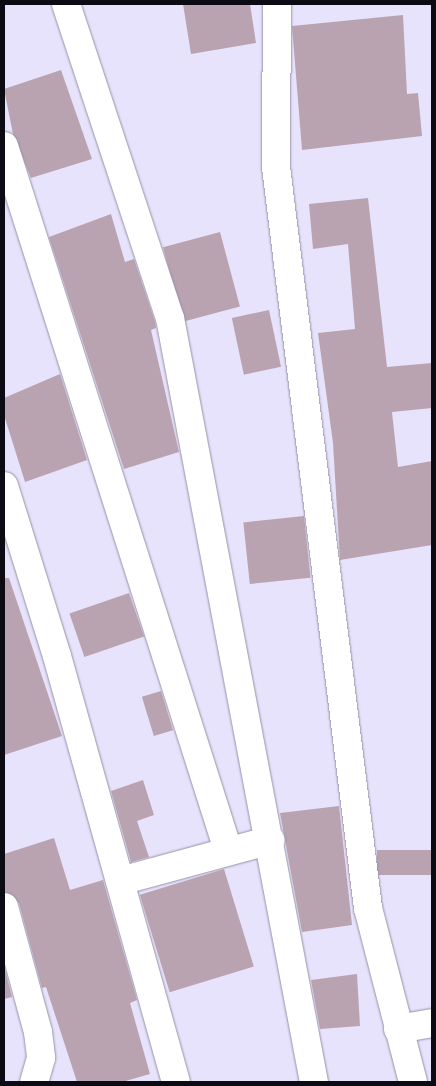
<!DOCTYPE html>
<html>
<head>
<meta charset="utf-8">
<style>
	body { margin:0 }
	#map { position:relative; width:436px; height:1086px; overflow:hidden; background:#e8e3fc; font-family:Arial,sans-serif }
	div>[style] { position:absolute }
	.building>* { inset:0; background:#baa3b1; transform-origin:0 0 }
	.roads { filter:drop-shadow(0 0 1px #9591a7) drop-shadow(0 0 1px #9591a7) }
	.minor>* { height:28px; margin:-14px; padding:0 14px; transform-origin:14px; border-radius:14px; background:#fff }
	span { translate:-50% -50%; white-space:nowrap; text-align:center; line-height:1.15; -webkit-text-stroke:4px #fff; paint-order:stroke }
	.frame { position:absolute; inset:0; border:5px solid #0c0a12; pointer-events:none }
</style>
</head>
<body>
<div id="map">
	<div class="building">
		<i style="clip-path:polygon(183px 4px,250px 4px,256px 43px,191px 54px)"></i>
		<i style="clip-path:polygon(403px 15px,407px 94px,418px 93px,422px 136px,302px 150px,292px 26px)"></i>
		<i style="clip-path:polygon(61px 70px,92px 159px,31px 178px,13px 134px,4px 89px)"></i>
		<i style="clip-path:polygon(368px 198px,387px 367px,432px 363px,432px 408px,392px 412px,398px 467px,432px 461px,432px 545px,340px 560px,333px 443px,318px 333px,355px 329px,348px 244px,313px 249px,309px 204px)"></i>
		<i style="clip-path:polygon(111px 214px,125px 262px,134px 259px,155px 322px,156px 328px,151px 330px,179px 452px,124px 469px,49px 237px)"></i>
		<i style="left:220px;top:232px;width:77px;height:59px;rotate:75deg"></i>
		<i style="left:269px;top:310px;width:58px;height:38px;rotate:78deg"></i>
		<i style="clip-path:polygon(60px 374px,87px 460px,25px 482px,4px 415px,4px 398px)"></i>
		<i style="left:304px;top:516px;width:62px;height:61px;rotate:84deg"></i>
		<i style="clip-path:polygon(4px 578px,9px 578px,62px 736px,4px 755px)"></i>
		<i style="left:129px;top:593px;width:46px;height:63px;rotate:71deg"></i>
		<i style="left:161px;top:691px;width:41px;height:20px;rotate:73deg"></i>
		<i style="clip-path:polygon(143px 780px,154px 815px,137px 821px,149px 857px,131px 862px,111px 791px)"></i>
		<i style="clip-path:polygon(339px 806px,352px 925px,302px 932px,280px 813px)"></i>
		<i style="clip-path:polygon(54px 838px,70px 890px,103px 880px,137px 1000px,130px 1003px,150px 1074px,122px 1082px,77px 1082px,46px 987px,42px 988px,19px 903px,4px 892px,4px 854px)"></i>
		<i style="left:432px;top:850px;width:25px;height:55px;rotate:90deg"></i>
		<i style="left:224px;top:869px;width:102px;height:88px;rotate:73deg"></i>
		<i style="clip-path:polygon(4px 966px,12px 997px,4px 999px)"></i>
		<i style="clip-path:polygon(357px 974px,360px 1026px,320px 1029px,311px 980px)"></i>
	</div>
	<div class="roads">
		<div class="minor">
			<i style="left:66px;top:4px;width:331px;rotate:71.7deg"></i>
			<i style="left:170px;top:318px;width:777px;rotate:79.33deg"></i>
			<i style="left:277px;top:4px;width:163px;rotate:90.4deg"></i>
			<i style="left:276px;top:167px;width:747px;rotate:82.92deg"></i>
			<i style="left:368px;top:908px;width:180px;rotate:75.5deg"></i>
			<i style="left:4px;top:146px;width:739px;rotate:72.35deg"></i>
			<i style="left:4px;top:486px;width:178px;rotate:72.7deg"></i>
			<i style="left:57px;top:656px;width:442px;rotate:74.4deg"></i>
			<i style="left:120px;top:881px;width:156px;rotate:-15.2deg"></i>
			<i style="left:4px;top:907px;width:130px;rotate:74.8deg"></i>
			<i style="left:38px;top:1032px;width:26px;rotate:83deg"></i>
			<i style="left:41px;top:1058px;width:25px;rotate:106deg"></i>
			<i style="left:398px;top:1029px;width:35px;rotate:-10deg"></i>
		</div>
	</div>
	<div class="frame"></div>
</div>
</body>
</html>
